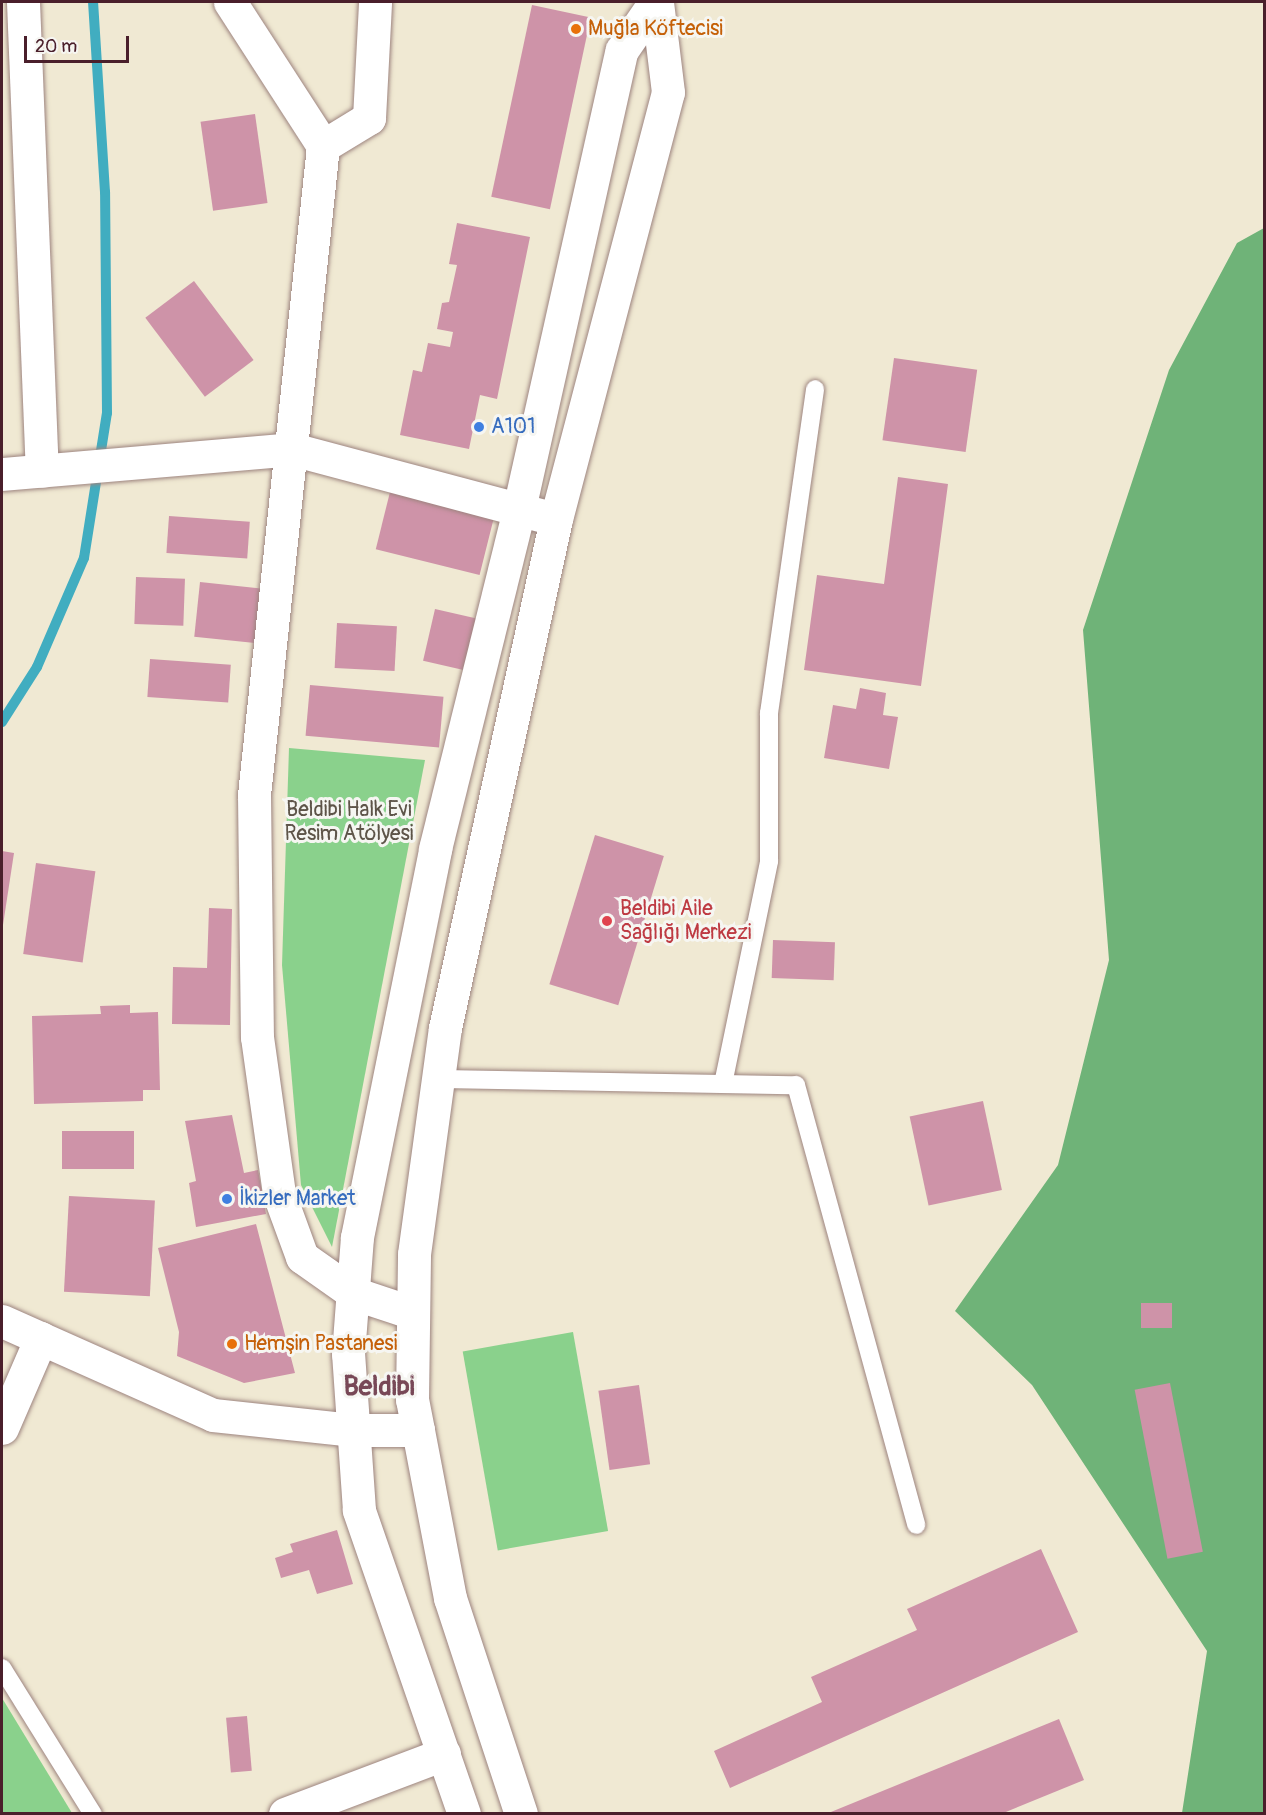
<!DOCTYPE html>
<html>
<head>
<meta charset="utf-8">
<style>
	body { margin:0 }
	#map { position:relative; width:1266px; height:1815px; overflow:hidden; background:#f0e9d3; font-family:Pangolin,sans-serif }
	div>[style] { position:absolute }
	.green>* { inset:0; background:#8ad18c; transform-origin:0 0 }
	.forest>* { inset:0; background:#6fb378 }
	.stream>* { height:10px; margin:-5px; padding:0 5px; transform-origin:5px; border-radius:5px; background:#41adc0 }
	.building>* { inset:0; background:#ce93a8; transform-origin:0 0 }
	.roads { filter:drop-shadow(0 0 2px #9d847f) drop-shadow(0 0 2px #9d847f) }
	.lane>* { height:18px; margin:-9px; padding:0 9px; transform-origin:9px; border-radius:9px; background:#fff }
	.street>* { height:33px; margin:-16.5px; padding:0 16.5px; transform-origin:16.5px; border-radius:16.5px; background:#fff }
	.secondary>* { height:33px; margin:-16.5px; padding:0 16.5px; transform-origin:16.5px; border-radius:16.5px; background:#fff }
	.dots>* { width:16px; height:16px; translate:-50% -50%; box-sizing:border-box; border:3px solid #f6f6f2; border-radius:50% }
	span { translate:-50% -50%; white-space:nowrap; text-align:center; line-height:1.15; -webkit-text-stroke:6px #f6f6f2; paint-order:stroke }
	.food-label { font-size:21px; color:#c56008 }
	.left { translate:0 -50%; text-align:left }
	.shop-label { font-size:21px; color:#366cbe }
	.park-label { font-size:21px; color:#5d5448 }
	.health-label { font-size:21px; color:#be3a42 }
	.district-label { font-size:27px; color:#784857; font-weight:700 }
	.frame { position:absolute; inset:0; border:3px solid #4a1f2b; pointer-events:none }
	.scale { position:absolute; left:24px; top:36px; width:105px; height:27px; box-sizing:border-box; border:3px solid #4a1f2b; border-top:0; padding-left:8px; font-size:18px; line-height:21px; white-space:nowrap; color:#4a1f2b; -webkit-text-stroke:4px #f6f6f2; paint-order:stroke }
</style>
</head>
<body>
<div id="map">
	<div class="green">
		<i style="clip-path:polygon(289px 748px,425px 760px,332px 1247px,301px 1185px,282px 965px)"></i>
		<i style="left:573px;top:1332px;width:202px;height:112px;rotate:80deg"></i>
		<i style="clip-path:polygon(2px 1698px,72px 1813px,2px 1813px)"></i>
	</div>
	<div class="forest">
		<i style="clip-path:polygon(1264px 228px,1264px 1813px,1182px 1813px,1207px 1651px,1032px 1385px,955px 1311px,1058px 1165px,1109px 960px,1083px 630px,1169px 370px,1237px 243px)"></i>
	</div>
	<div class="stream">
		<i style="left:2px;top:722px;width:65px;rotate:-57.5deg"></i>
		<i style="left:37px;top:667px;width:119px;rotate:-66.7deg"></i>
		<i style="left:84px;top:558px;width:147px;rotate:-81deg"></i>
		<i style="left:107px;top:413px;width:221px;rotate:-90.5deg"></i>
		<i style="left:105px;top:192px;width:190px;rotate:-93.6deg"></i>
	</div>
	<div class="building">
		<i style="left:532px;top:5px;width:60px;height:196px;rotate:12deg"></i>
		<i style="left:255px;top:114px;width:90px;height:55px;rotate:82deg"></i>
		<i style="clip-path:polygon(457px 223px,530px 237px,497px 399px,480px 395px,469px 449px,400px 435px,413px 370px,422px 372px,428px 343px,450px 347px,453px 332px,437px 329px,442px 303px,449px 302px,457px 265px,449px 264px)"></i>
		<i style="left:194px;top:281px;width:99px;height:61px;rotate:53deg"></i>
		<i style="left:894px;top:358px;width:84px;height:83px;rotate:8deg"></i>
		<i style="clip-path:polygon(898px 477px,948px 484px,921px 686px,804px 670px,817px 575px,884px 584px)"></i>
		<i style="left:391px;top:488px;width:107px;height:63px;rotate:14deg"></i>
		<i style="left:169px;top:516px;width:81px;height:37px;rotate:4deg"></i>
		<i style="left:136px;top:577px;width:49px;height:47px;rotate:2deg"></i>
		<i style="left:200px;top:582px;width:61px;height:55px;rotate:6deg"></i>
		<i style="left:435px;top:609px;width:46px;height:53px;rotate:13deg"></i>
		<i style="left:337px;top:623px;width:60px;height:45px;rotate:3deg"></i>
		<i style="left:150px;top:659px;width:81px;height:38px;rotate:4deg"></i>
		<i style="left:310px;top:685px;width:134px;height:51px;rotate:5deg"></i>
		<i style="clip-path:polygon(860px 688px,886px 693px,883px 715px,898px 717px,889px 769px,824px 758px,833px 705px,856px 709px)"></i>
		<i style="left:595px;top:835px;width:72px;height:156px;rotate:17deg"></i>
		<i style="clip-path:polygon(2px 851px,14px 853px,3px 925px,2px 925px)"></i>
		<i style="left:36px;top:863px;width:60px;height:92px;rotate:8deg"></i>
		<i style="clip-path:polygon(209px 908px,232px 909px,230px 1025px,172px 1024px,173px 967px,207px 968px)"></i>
		<i style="left:773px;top:940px;width:62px;height:38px;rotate:2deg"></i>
		<i style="clip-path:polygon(130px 1005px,130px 1013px,158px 1012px,160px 1090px,143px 1090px,143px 1101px,34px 1104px,32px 1016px,101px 1014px,100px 1006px)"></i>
		<i style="left:983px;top:1101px;width:91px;height:75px;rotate:78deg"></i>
		<i style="clip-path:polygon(232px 1115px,244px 1173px,258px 1170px,266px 1214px,196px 1227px,189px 1183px,196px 1181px,185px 1121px)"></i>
		<i style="left:62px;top:1131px;width:72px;height:38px"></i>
		<i style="left:69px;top:1196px;width:86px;height:96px;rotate:3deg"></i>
		<i style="clip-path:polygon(256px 1224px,295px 1373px,244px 1383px,177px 1356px,179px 1332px,158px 1248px)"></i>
		<i style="left:1172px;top:1303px;width:25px;height:31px;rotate:90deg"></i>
		<i style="left:1170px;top:1383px;width:172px;height:36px;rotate:79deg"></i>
		<i style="left:639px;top:1385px;width:80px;height:41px;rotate:82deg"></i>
		<i style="clip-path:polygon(337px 1530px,353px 1584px,317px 1594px,309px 1570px,281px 1578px,275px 1558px,293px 1552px,290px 1544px)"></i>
		<i style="clip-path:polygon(1041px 1549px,1078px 1632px,730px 1788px,714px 1751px,822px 1702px,811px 1677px,917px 1630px,907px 1609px)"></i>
		<i style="left:247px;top:1716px;width:55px;height:21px;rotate:85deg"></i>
		<i style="clip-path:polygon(1059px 1719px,1084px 1780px,1001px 1814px,826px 1814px)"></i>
	</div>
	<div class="roads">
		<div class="lane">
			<i style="left:437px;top:1079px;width:359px;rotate:1deg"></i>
			<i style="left:796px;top:1085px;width:456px;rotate:74.7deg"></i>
			<i style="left:723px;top:1084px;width:228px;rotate:-78.3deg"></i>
			<i style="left:769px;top:861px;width:148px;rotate:-90deg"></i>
			<i style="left:769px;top:713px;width:327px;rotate:-81.9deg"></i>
			<i style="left:2px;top:1668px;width:172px;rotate:58.1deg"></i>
		</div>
		<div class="street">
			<i style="left:23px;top:2px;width:469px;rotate:87.7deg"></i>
			<i style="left:230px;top:2px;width:171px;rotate:57.1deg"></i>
			<i style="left:323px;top:146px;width:653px;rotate:96.07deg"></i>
			<i style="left:254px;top:795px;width:242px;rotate:89.3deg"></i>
			<i style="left:257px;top:1037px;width:159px;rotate:82deg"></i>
			<i style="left:279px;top:1194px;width:67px;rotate:69.9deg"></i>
			<i style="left:302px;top:1257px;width:62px;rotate:35.2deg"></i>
			<i style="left:353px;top:1293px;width:63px;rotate:18.4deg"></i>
			<i style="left:323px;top:146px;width:54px;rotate:-31.3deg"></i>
			<i style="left:369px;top:118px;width:116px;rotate:-87deg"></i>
			<i style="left:2px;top:474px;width:291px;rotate:-4.9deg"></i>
			<i style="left:292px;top:449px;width:273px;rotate:14.9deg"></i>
			<i style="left:2px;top:1321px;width:231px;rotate:24deg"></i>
			<i style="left:213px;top:1415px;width:142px;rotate:6.1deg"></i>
			<i style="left:354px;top:1430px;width:64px"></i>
			<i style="left:2px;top:1428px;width:98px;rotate:-66.6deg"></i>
			<i style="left:285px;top:1814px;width:170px;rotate:-20.7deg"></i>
		</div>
		<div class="secondary">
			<i style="left:464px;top:1814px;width:322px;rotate:-109.1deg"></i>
			<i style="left:359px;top:1510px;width:156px;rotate:-94deg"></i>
			<i style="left:348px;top:1354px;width:117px;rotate:-85.6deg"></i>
			<i style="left:357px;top:1237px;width:396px;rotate:-78.6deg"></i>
			<i style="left:435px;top:849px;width:350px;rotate:-76.1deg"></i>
			<i style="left:519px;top:509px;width:470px;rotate:-77.4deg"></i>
			<i style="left:622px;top:50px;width:58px;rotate:-55.5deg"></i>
			<i style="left:521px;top:1814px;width:227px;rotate:-108.2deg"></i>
			<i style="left:450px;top:1598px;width:171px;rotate:-100.8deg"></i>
			<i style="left:418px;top:1430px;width:31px;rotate:-101deg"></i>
			<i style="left:412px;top:1400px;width:146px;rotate:-89.2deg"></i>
			<i style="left:414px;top:1254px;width:228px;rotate:-82.2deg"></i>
			<i style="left:445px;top:1028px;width:521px;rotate:-77.7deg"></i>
			<i style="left:556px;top:519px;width:441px;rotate:-75.3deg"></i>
			<i style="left:668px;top:92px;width:91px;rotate:-97deg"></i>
		</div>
	</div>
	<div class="dots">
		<i style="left:576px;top:29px;background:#e8710a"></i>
		<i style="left:479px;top:427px;background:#3f7fe0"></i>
		<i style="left:607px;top:921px;background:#e0444e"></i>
		<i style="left:227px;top:1199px;background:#3f7fe0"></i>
		<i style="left:232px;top:1344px;background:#e8710a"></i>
	</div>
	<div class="food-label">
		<span class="left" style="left:588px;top:29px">Muğla Köftecisi</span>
		<span class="left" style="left:244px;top:1344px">Hemşin Pastanesi</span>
	</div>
	<div class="shop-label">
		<span class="left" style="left:491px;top:427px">A101</span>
		<span class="left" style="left:239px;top:1199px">İkizler Market</span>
	</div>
	<div class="park-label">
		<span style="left:349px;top:822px">Beldibi Halk Evi<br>Resim Atölyesi</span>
	</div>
	<div class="health-label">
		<span class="left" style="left:620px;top:921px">Beldibi Aile<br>Sağlığı Merkezi</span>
	</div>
	<div class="district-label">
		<span style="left:379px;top:1387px">Beldibi</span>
	</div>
	<div class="frame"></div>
	<div class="scale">20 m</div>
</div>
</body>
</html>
